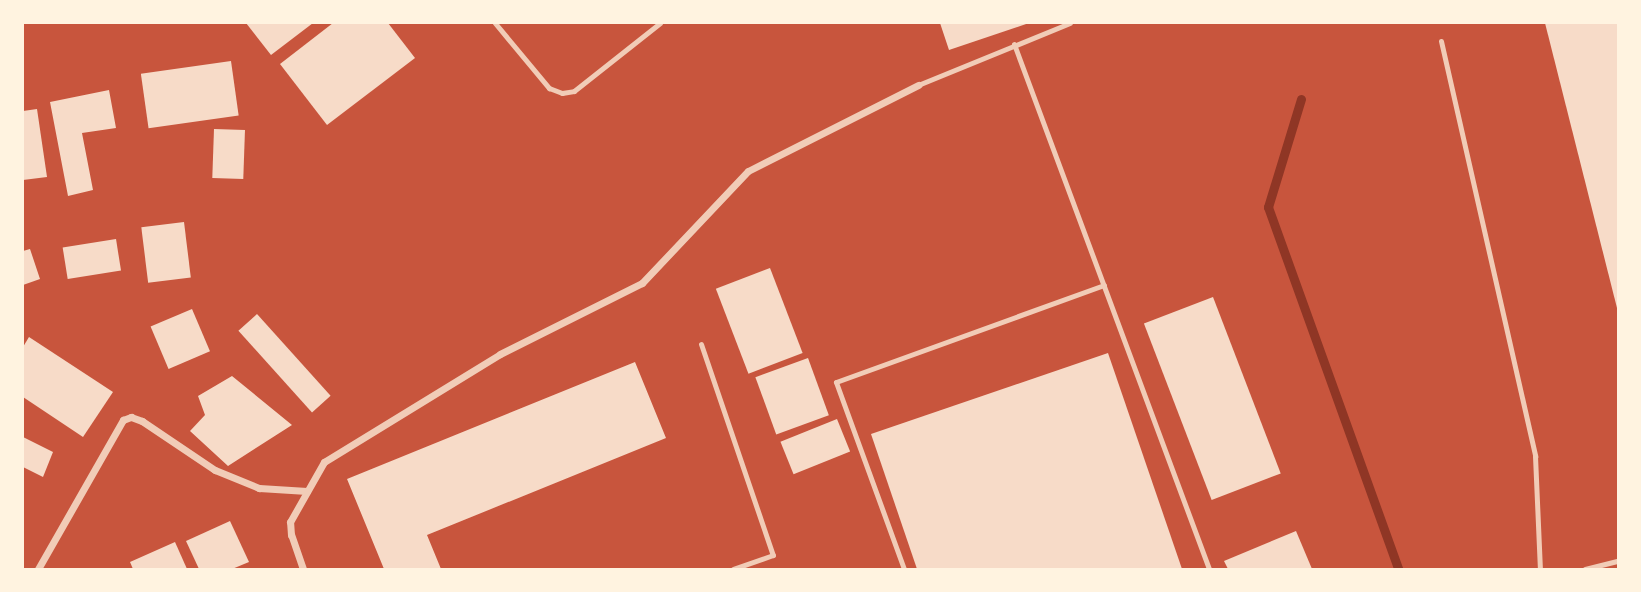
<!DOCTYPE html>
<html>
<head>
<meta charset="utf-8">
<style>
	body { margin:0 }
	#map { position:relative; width:1641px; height:592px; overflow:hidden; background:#c8553d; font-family:Mulish,sans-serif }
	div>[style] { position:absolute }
	.stream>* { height:9px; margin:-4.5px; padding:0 4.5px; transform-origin:4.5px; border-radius:4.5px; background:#8f3625 }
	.building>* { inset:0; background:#f7dbc8; transform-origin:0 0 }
	.service>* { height:5px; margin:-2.5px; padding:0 2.5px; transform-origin:2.5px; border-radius:2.5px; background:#f1ccb7 }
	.minor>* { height:7px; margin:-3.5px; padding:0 3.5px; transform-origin:3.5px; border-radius:3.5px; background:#f1ccb7 }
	span { translate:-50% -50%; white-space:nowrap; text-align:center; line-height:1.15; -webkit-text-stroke:7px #fff3e0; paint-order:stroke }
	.frame { position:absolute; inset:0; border:24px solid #fff3e0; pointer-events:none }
</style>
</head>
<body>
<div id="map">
	<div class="stream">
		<i style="left:1301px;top:99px;width:113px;rotate:107deg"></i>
		<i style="left:1268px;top:207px;width:385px;rotate:70.2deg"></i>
	</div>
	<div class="building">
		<i style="clip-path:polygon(246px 23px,313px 23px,271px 55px)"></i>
		<i style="clip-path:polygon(333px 23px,388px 23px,415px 58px,327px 125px,280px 64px)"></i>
		<i style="clip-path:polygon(940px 23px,1029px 23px,949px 50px)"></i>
		<i style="clip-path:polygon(1545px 23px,1618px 23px,1618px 308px,1617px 308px)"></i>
		<i style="left:231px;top:61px;width:55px;height:91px;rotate:82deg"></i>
		<i style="clip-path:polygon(109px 90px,116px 128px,82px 133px,93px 190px,68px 196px,50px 102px)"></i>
		<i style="clip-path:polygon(37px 109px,47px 177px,23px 180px,23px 111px)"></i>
		<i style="left:214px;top:129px;width:31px;height:49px;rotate:2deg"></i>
		<i style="left:184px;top:222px;width:56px;height:43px;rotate:83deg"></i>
		<i style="left:116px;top:239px;width:32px;height:54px;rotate:81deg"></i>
		<i style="clip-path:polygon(30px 249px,40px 279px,23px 285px,23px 251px)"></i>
		<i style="left:770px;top:268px;width:91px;height:58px;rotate:69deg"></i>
		<i style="left:1213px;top:297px;width:189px;height:74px;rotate:69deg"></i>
		<i style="left:192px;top:309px;width:46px;height:45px;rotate:67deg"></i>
		<i style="left:257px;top:314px;width:110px;height:25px;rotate:48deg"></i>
		<i style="clip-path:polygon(29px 337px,113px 392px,83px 437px,23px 397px,23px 347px)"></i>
		<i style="clip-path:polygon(1108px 353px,1182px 569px,917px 569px,871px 434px)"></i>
		<i style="left:808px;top:358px;width:61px;height:56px;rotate:70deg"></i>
		<i style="clip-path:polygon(635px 362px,666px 438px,427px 535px,441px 569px,384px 569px,347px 479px)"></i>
		<i style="clip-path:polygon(232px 376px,292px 425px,228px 466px,190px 431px,205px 415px,198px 396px)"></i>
		<i style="left:837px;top:419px;width:35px;height:61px;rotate:68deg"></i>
		<i style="clip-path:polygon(23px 437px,53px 452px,43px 477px,23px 467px)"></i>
		<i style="clip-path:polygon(230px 521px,249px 562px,232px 569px,199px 569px,186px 541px)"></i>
		<i style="clip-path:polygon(1296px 531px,1312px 569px,1228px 569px,1224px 561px)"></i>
		<i style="clip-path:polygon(175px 542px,187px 569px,133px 569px,130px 562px)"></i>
	</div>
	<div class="service">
		<i style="left:495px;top:23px;width:85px;rotate:50.3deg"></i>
		<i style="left:549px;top:88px;width:14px;rotate:21deg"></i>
		<i style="left:562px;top:93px;width:12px;rotate:-9deg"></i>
		<i style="left:574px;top:91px;width:110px;rotate:-38.3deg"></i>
		<i style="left:1441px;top:41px;width:426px;rotate:77.2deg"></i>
		<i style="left:1535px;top:456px;width:113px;rotate:87.5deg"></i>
		<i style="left:1014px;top:44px;width:560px;rotate:69.62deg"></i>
		<i style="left:918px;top:85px;width:164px;rotate:-22.2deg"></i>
		<i style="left:701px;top:344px;width:223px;rotate:71.2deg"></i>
		<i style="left:773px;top:555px;width:42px;rotate:160.7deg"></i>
		<i style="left:904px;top:569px;width:199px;rotate:-110deg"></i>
		<i style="left:836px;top:382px;width:285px;rotate:-19.9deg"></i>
		<i style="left:1585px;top:569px;width:34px;rotate:-14deg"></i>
	</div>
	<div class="minor">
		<i style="left:38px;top:569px;width:172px;rotate:-60.3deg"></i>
		<i style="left:123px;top:420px;width:9px;rotate:-21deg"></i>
		<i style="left:131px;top:417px;width:12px;rotate:20deg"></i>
		<i style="left:142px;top:421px;width:88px;rotate:33.9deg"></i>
		<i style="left:215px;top:470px;width:48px;rotate:22.2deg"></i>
		<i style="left:259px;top:488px;width:48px;rotate:3.6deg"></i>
		<i style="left:303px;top:569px;width:36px;rotate:-109deg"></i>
		<i style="left:291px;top:535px;width:13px;rotate:-94deg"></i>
		<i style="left:290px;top:522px;width:69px;rotate:-60.5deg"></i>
		<i style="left:324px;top:462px;width:206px;rotate:-31.5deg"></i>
		<i style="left:500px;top:354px;width:159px;rotate:-26.6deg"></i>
		<i style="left:642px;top:283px;width:154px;rotate:-46.6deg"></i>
		<i style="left:748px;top:171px;width:191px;rotate:-26.8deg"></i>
	</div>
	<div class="frame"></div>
</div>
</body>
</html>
